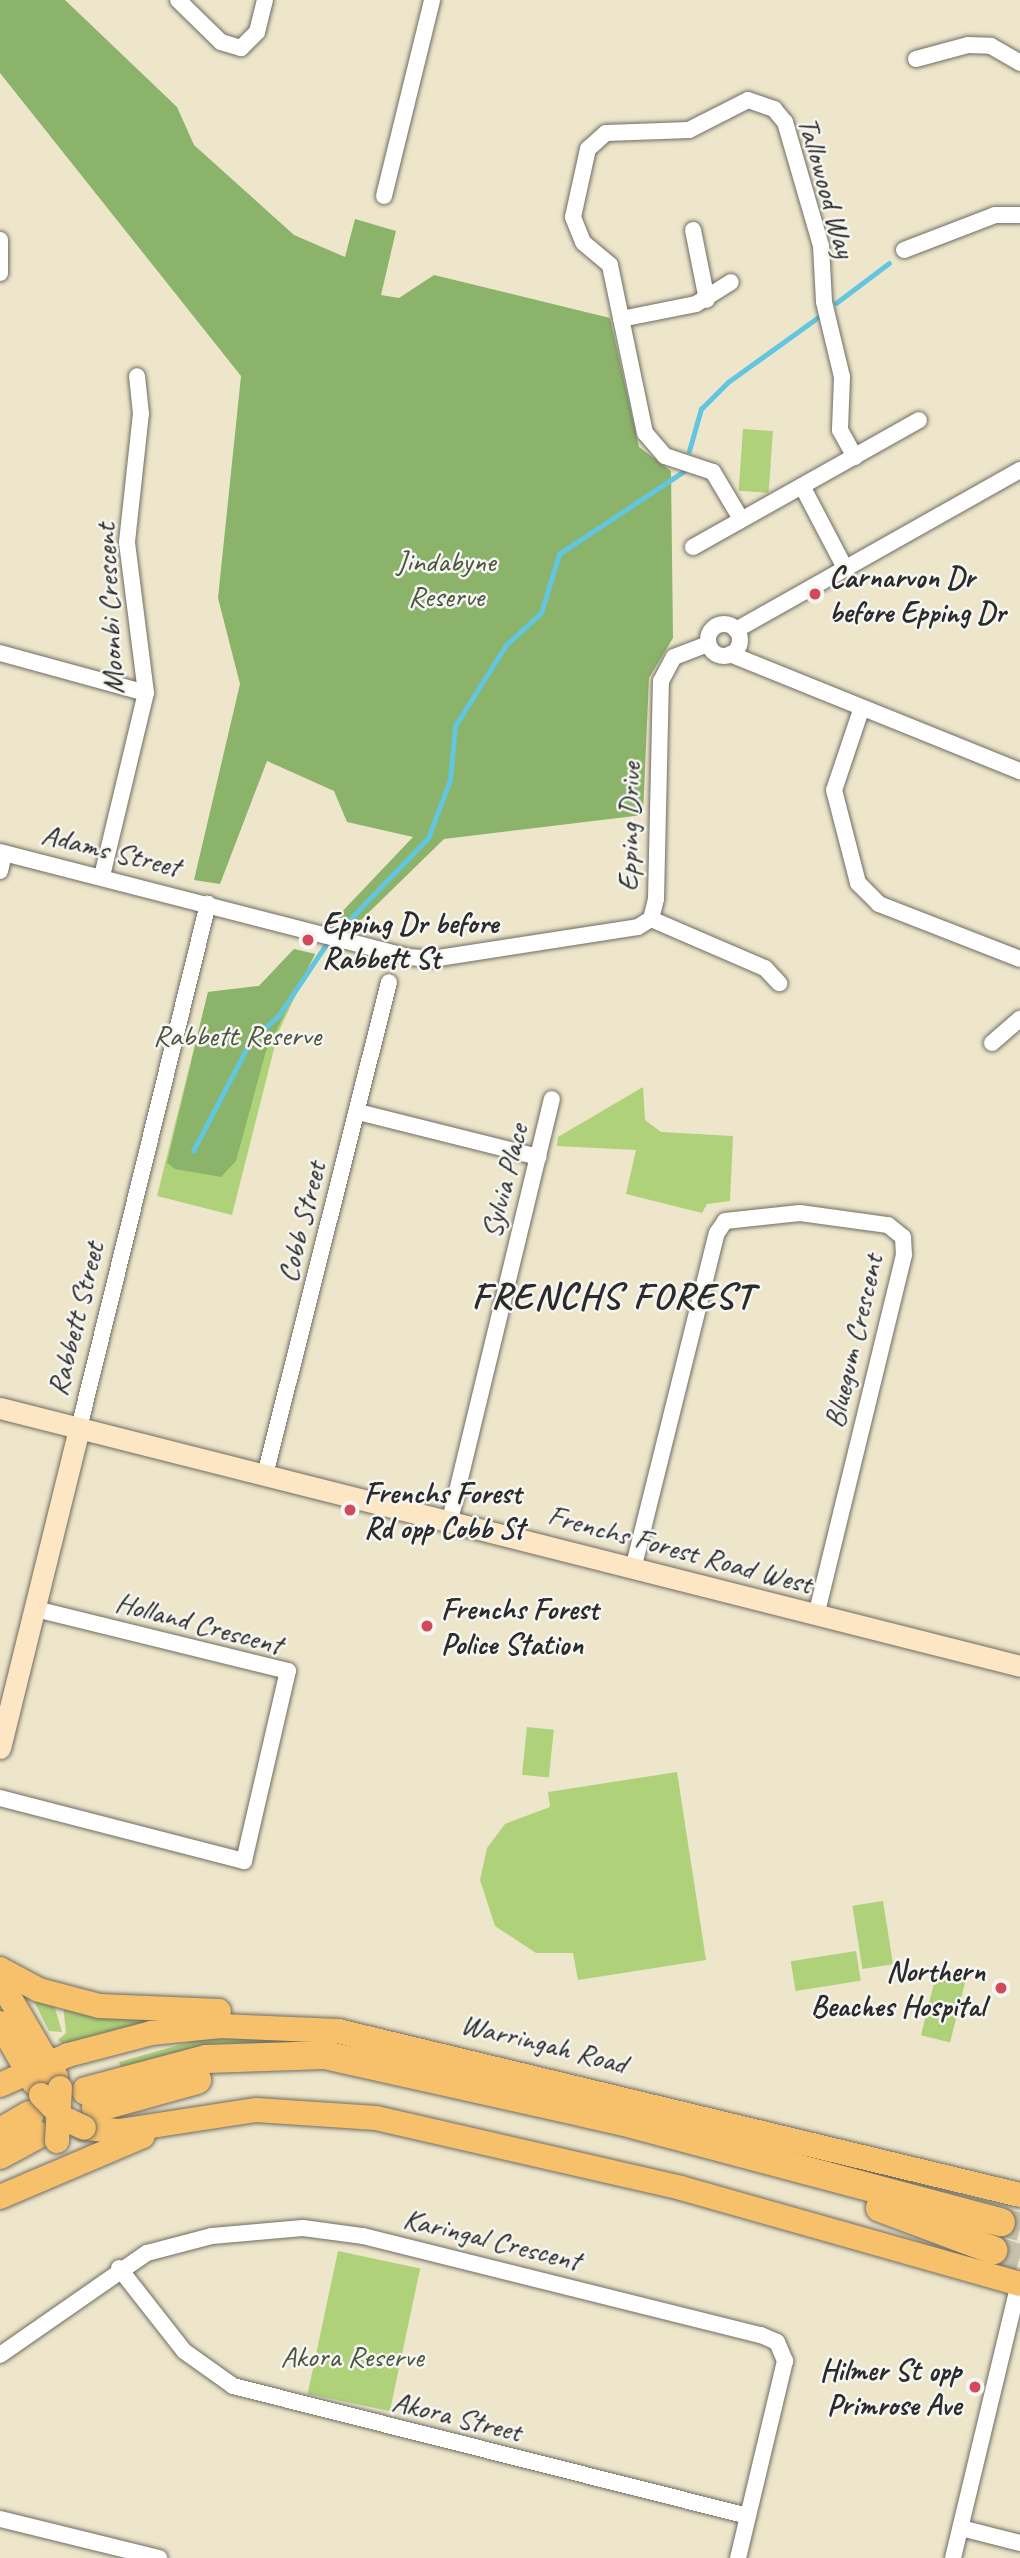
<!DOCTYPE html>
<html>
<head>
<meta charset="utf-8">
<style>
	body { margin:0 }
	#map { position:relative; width:1020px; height:2558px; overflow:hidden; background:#ede6cb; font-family:Caveat,sans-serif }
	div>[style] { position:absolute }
	.green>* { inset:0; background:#afd17a; transform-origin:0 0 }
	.forest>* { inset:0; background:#8bb36a }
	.stream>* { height:4.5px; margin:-2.25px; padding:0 2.25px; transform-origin:2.25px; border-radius:2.25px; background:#62c6e0 }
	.highway-tunnel>* { height:28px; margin-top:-14px; transform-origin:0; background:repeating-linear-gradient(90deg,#c6c1ab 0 28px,transparent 0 42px) }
	.roads { filter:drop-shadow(0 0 2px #6f6c63) drop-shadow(0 0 2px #6f6c63) }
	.street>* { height:16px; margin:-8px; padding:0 8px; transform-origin:8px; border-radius:8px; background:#fff }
	.street>.ring { margin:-8px; padding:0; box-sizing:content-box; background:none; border:16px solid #fff; border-radius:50% }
	.secondary>* { height:21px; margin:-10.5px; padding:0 10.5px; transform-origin:10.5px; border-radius:10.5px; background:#fce6c4 }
	.primary>* { height:24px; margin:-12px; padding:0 12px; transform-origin:12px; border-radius:12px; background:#f7c06b }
	.highway>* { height:28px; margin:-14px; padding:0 14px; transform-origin:14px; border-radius:14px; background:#f7c06b }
	.bridges { filter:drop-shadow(0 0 2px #6f6c63) drop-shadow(0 0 2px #6f6c63) }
	.primary-bridge>* { height:24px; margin:-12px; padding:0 12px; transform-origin:12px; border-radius:12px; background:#f7c06b }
	.dots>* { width:19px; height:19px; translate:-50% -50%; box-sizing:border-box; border:4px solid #f6f6f2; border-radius:50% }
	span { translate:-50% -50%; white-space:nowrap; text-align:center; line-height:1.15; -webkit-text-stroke:5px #f6f6f2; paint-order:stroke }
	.street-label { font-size:30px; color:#2b2b2b }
	.park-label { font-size:30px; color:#4c543f }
	.poi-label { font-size:30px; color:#2b2b2b; font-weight:700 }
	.left { translate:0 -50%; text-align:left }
	.right { translate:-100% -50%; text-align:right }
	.district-label { font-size:37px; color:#2b2b2b; font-weight:700; letter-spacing:2px }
</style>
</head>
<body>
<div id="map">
	<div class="green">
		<i style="left:743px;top:429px;width:30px;height:62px;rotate:4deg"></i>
		<i style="clip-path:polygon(294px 949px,315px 954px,278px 1033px,232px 1215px,157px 1196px,208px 992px,259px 986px)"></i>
		<i style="clip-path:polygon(643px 1087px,645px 1120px,661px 1132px,733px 1136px,730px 1201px,707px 1204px,702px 1213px,626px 1194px,636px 1150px,557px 1146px,558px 1137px)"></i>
		<i style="left:527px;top:1727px;width:27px;height:48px;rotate:6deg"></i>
		<i style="clip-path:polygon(677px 1772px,706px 1960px,578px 1980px,573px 1953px,536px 1953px,495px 1926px,480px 1880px,487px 1848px,505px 1824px,550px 1807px,548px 1792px)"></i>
		<i style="left:883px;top:1901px;width:64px;height:31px;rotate:81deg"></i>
		<i style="left:856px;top:1951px;width:30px;height:66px;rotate:81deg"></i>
		<i style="left:936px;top:1975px;width:30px;height:62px;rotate:14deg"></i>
		<i style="clip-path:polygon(32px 1997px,53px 2001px,62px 2032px,49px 2031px)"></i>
		<i style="clip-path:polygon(63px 2004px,187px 2018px,63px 2044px,58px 2040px,66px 2033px)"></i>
		<i style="clip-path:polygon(262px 2037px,287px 2039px,288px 2045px,121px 2068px,119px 2062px,200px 2039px)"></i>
		<i style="left:338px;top:2251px;width:84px;height:146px;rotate:12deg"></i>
	</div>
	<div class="forest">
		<i style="clip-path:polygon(0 0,65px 0,177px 107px,194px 145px,294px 235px,345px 257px,355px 219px,396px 231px,381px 295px,399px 298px,434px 275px,610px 318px,639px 447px,671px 471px,673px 638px,649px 678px,643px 815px,444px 839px,359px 922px,337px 917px,413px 837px,347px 822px,334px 791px,267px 761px,220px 884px,194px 880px,240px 684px,218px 598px,241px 376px,0 73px)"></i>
		<i style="clip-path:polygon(294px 949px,315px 954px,266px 1051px,236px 1161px,221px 1177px,175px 1169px,167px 1163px,208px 992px,259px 986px)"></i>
	</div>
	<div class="stream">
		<i style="left:836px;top:303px;width:66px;rotate:-37deg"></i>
		<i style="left:689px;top:451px;width:44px;rotate:-74.1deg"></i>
		<i style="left:701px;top:409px;width:38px;rotate:-45deg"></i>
		<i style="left:728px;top:382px;width:110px;rotate:-35.7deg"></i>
		<i style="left:351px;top:918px;width:111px;rotate:-46.1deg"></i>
		<i style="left:428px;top:838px;width:62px;rotate:-69.2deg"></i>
		<i style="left:450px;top:780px;width:54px;rotate:-84.7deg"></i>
		<i style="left:455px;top:726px;width:96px;rotate:-57.8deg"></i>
		<i style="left:506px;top:645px;width:47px;rotate:-42.4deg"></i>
		<i style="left:541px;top:613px;width:62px;rotate:-73deg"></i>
		<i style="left:559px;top:554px;width:149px;rotate:-33.5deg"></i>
		<i style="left:193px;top:1151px;width:123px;rotate:-62.4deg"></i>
		<i style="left:250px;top:1042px;width:40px;rotate:-43deg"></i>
		<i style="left:279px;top:1015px;width:83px;rotate:-56.3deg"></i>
	</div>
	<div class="highway-tunnel">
		<i style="left:1001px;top:2222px;width:20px;rotate:15deg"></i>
		<i style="left:993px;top:2250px;width:28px;rotate:17deg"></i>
	</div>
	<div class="roads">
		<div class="street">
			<i style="left:178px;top:0;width:60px;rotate:44.3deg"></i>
			<i style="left:221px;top:42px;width:21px;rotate:17deg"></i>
			<i style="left:241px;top:48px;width:23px;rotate:-45deg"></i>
			<i style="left:257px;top:32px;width:33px;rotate:-76deg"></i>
			<i style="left:916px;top:59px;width:54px;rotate:-15.1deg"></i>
			<i style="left:968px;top:45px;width:23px;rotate:2deg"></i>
			<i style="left:991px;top:46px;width:34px;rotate:30deg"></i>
			<i style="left:384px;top:196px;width:202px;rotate:-76.2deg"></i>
			<i style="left:693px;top:230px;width:71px;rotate:78.7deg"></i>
			<i style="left:0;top:240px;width:33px;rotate:90deg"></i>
			<i style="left:904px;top:250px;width:97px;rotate:-21deg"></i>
			<i style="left:995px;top:215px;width:25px"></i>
			<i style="left:621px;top:319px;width:76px;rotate:-11.3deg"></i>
			<i style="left:696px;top:304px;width:41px;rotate:-32.2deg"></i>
			<i style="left:802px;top:486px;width:90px;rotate:62.3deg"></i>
			<i style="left:741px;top:519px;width:55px;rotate:-120.8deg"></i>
			<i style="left:713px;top:472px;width:51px;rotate:-161.6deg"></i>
			<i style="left:665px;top:456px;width:30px;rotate:-131deg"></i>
			<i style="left:645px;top:433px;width:172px;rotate:-101.8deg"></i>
			<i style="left:610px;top:265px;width:35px;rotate:-140deg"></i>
			<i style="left:583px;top:242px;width:27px;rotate:-112deg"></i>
			<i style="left:573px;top:217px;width:70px;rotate:-77.6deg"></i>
			<i style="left:588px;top:149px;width:24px;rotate:-42deg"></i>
			<i style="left:606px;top:133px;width:83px;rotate:-2.1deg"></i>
			<i style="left:689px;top:130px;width:66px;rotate:-27deg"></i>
			<i style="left:748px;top:100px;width:28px;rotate:19deg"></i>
			<i style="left:774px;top:109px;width:17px;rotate:50deg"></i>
			<i style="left:785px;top:122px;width:129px;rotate:73.8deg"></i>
			<i style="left:821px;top:246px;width:56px;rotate:86.9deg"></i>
			<i style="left:824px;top:302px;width:77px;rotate:76.5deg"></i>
			<i style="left:842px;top:377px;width:53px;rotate:92.2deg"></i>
			<i style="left:840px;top:430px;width:31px;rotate:61deg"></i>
			<i style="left:693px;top:547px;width:259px;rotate:-29.3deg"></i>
			<i class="ring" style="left:708px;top:624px;width:16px;height:16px"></i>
			<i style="left:736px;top:630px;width:326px;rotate:-29.4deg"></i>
			<i style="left:0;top:653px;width:151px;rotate:15.3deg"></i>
			<i style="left:730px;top:654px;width:313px;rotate:22deg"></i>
			<i style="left:861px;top:710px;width:84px;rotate:108.6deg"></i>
			<i style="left:834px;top:790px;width:96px;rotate:75.5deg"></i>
			<i style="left:858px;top:883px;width:30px;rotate:45deg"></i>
			<i style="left:879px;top:904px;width:151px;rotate:21.3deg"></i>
			<i style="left:0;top:852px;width:422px;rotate:14.4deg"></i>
			<i style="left:409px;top:957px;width:23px;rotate:5deg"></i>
			<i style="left:432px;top:959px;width:208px;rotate:-8.8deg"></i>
			<i style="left:638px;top:927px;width:15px;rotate:-32deg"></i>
			<i style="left:651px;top:919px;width:21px;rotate:-76deg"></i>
			<i style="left:656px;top:899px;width:218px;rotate:-88.7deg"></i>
			<i style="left:661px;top:681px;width:27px;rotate:-62deg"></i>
			<i style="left:674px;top:657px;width:36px;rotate:-21deg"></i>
			<i style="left:0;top:871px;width:18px;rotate:-77deg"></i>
			<i style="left:102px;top:876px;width:188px;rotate:-76.5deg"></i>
			<i style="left:146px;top:693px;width:152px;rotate:-97.2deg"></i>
			<i style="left:127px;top:542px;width:129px;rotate:-83.8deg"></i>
			<i style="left:141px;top:414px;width:38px;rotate:-96deg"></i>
			<i style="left:651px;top:919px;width:124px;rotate:23.3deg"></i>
			<i style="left:765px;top:968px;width:21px;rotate:47deg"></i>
			<i style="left:992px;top:1043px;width:37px;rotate:-41deg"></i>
			<i style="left:358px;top:1112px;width:186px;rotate:14deg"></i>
			<i style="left:79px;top:1428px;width:540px;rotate:-76.17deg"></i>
			<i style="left:265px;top:1475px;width:508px;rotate:-75.88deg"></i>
			<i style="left:450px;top:1520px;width:433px;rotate:-76.4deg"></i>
			<i style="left:634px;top:1565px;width:342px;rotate:-76deg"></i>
			<i style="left:717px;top:1233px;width:14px;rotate:-56deg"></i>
			<i style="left:725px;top:1221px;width:75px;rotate:-6.1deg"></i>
			<i style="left:800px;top:1213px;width:89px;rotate:7.8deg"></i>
			<i style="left:888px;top:1225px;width:19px;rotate:39deg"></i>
			<i style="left:903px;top:1237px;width:18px;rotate:87deg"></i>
			<i style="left:904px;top:1255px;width:372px;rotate:103.7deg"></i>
			<i style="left:0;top:1798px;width:252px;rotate:14.5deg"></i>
			<i style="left:244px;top:1861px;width:195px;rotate:-77deg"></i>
			<i style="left:288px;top:1671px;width:260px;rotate:-166.2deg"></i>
			<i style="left:119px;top:2268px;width:105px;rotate:51.9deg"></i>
			<i style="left:184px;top:2351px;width:60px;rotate:35.5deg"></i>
			<i style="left:233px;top:2386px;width:531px;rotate:14.17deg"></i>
			<i style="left:0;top:2355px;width:179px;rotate:-34.8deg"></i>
			<i style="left:147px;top:2253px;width:67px;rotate:-14.7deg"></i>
			<i style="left:212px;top:2236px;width:91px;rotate:-5deg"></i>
			<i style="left:303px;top:2228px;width:61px;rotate:7.6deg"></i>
			<i style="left:363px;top:2236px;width:410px;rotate:14deg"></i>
			<i style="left:761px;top:2335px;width:17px;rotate:24deg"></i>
			<i style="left:777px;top:2342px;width:21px;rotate:67deg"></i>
			<i style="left:785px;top:2361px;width:203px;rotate:103.4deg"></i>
			<i style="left:0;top:2519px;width:164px;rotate:13.8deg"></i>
			<i style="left:961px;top:2528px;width:61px;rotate:14.3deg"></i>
			<i style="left:953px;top:2558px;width:282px;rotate:-76.5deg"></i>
		</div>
		<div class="secondary">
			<i style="left:0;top:1408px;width:1052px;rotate:14.19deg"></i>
			<i style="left:0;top:1748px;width:330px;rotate:-76.1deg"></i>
		</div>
		<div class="primary">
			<i style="left:0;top:1969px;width:44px;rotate:28.3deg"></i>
			<i style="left:39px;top:1990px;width:62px;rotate:14.9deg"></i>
			<i style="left:99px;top:2006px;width:120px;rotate:2.4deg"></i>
			<i style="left:0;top:1981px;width:111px;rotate:59.7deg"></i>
			<i style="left:0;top:2023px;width:69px;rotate:60.5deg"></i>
			<i style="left:0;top:2085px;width:74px;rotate:-23.8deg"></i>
			<i style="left:68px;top:2055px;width:86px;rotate:-14.8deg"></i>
			<i style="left:151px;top:2033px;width:70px;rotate:-5.7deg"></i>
			<i style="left:221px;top:2026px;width:117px;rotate:2.4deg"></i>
			<i style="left:338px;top:2031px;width:701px;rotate:13.52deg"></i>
			<i style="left:84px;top:2128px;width:35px;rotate:5deg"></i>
			<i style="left:119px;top:2131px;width:139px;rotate:-8.7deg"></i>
			<i style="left:256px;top:2110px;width:120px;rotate:3.8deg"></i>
			<i style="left:376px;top:2118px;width:313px;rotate:12.9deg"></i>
			<i style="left:681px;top:2188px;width:352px;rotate:15.8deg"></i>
			<i style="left:0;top:2197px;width:155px;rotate:-23.1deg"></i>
		</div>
		<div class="highway">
			<i style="left:86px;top:2091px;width:124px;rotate:-14.9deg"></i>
			<i style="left:206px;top:2059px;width:119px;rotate:-1.9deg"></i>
			<i style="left:325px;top:2055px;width:306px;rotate:12.6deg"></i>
			<i style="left:624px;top:2122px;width:390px;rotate:14.9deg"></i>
			<i style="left:96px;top:2108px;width:105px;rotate:-15.5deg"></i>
			<i style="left:0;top:2132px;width:34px;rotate:-30deg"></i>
			<i style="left:0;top:2155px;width:42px;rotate:-28.4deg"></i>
			<i style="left:880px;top:2208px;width:121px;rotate:20.4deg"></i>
		</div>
	</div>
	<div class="bridges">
		<div class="primary-bridge">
			<i style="left:41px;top:2095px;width:32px;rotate:46deg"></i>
			<i style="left:63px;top:2118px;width:23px;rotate:25deg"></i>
			<i style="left:57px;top:2141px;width:53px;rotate:-86.8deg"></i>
		</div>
	</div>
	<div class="dots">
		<i style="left:815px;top:594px;background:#d1495b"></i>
		<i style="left:308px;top:940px;background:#d1495b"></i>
		<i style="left:350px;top:1510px;background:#d1495b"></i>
		<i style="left:427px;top:1626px;background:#d1495b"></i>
		<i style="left:1001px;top:1988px;background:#d1495b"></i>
		<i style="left:975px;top:2387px;background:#d1495b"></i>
	</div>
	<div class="street-label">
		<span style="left:827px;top:187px;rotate:74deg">Tallowood Way</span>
		<span style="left:109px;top:609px;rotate:-93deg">Moonbi Crescent</span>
		<span style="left:629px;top:827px;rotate:-89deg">Epping Drive</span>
		<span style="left:111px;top:850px;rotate:14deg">Adams Street</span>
		<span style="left:504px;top:1181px;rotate:-76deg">Sylvia Place</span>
		<span style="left:301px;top:1222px;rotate:-76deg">Cobb Street</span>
		<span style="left:75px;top:1319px;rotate:-76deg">Rabbett Street</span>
		<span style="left:853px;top:1341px;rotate:-77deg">Bluegum Crescent</span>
		<span style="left:680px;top:1549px;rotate:15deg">Frenchs Forest Road West</span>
		<span style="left:199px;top:1623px;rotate:15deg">Holland Crescent</span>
		<span style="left:544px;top:2043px;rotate:14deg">Warringah Road</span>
		<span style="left:492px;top:2239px;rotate:14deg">Karingal Crescent</span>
		<span style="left:457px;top:2416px;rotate:14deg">Akora Street</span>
	</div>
	<div class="park-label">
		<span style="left:446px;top:578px">Jindabyne<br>Reserve</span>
		<span style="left:237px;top:1035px">Rabbett Reserve</span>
		<span style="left:352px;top:2356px">Akora Reserve</span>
	</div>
	<div class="poi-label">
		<span class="left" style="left:829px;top:594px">Carnarvon Dr<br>before Epping Dr</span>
		<span class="left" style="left:322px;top:940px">Epping Dr before<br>Rabbett St</span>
		<span class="left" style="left:364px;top:1510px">Frenchs Forest<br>Rd opp Cobb St</span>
		<span class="left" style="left:441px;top:1626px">Frenchs Forest<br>Police Station</span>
		<span class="right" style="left:985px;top:1988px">Northern<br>Beaches Hospital</span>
		<span class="right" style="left:961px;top:2387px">Hilmer St opp<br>Primrose Ave</span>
	</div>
	<div class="district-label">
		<span style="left:613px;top:1296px">FRENCHS FOREST</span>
	</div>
</div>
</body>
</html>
